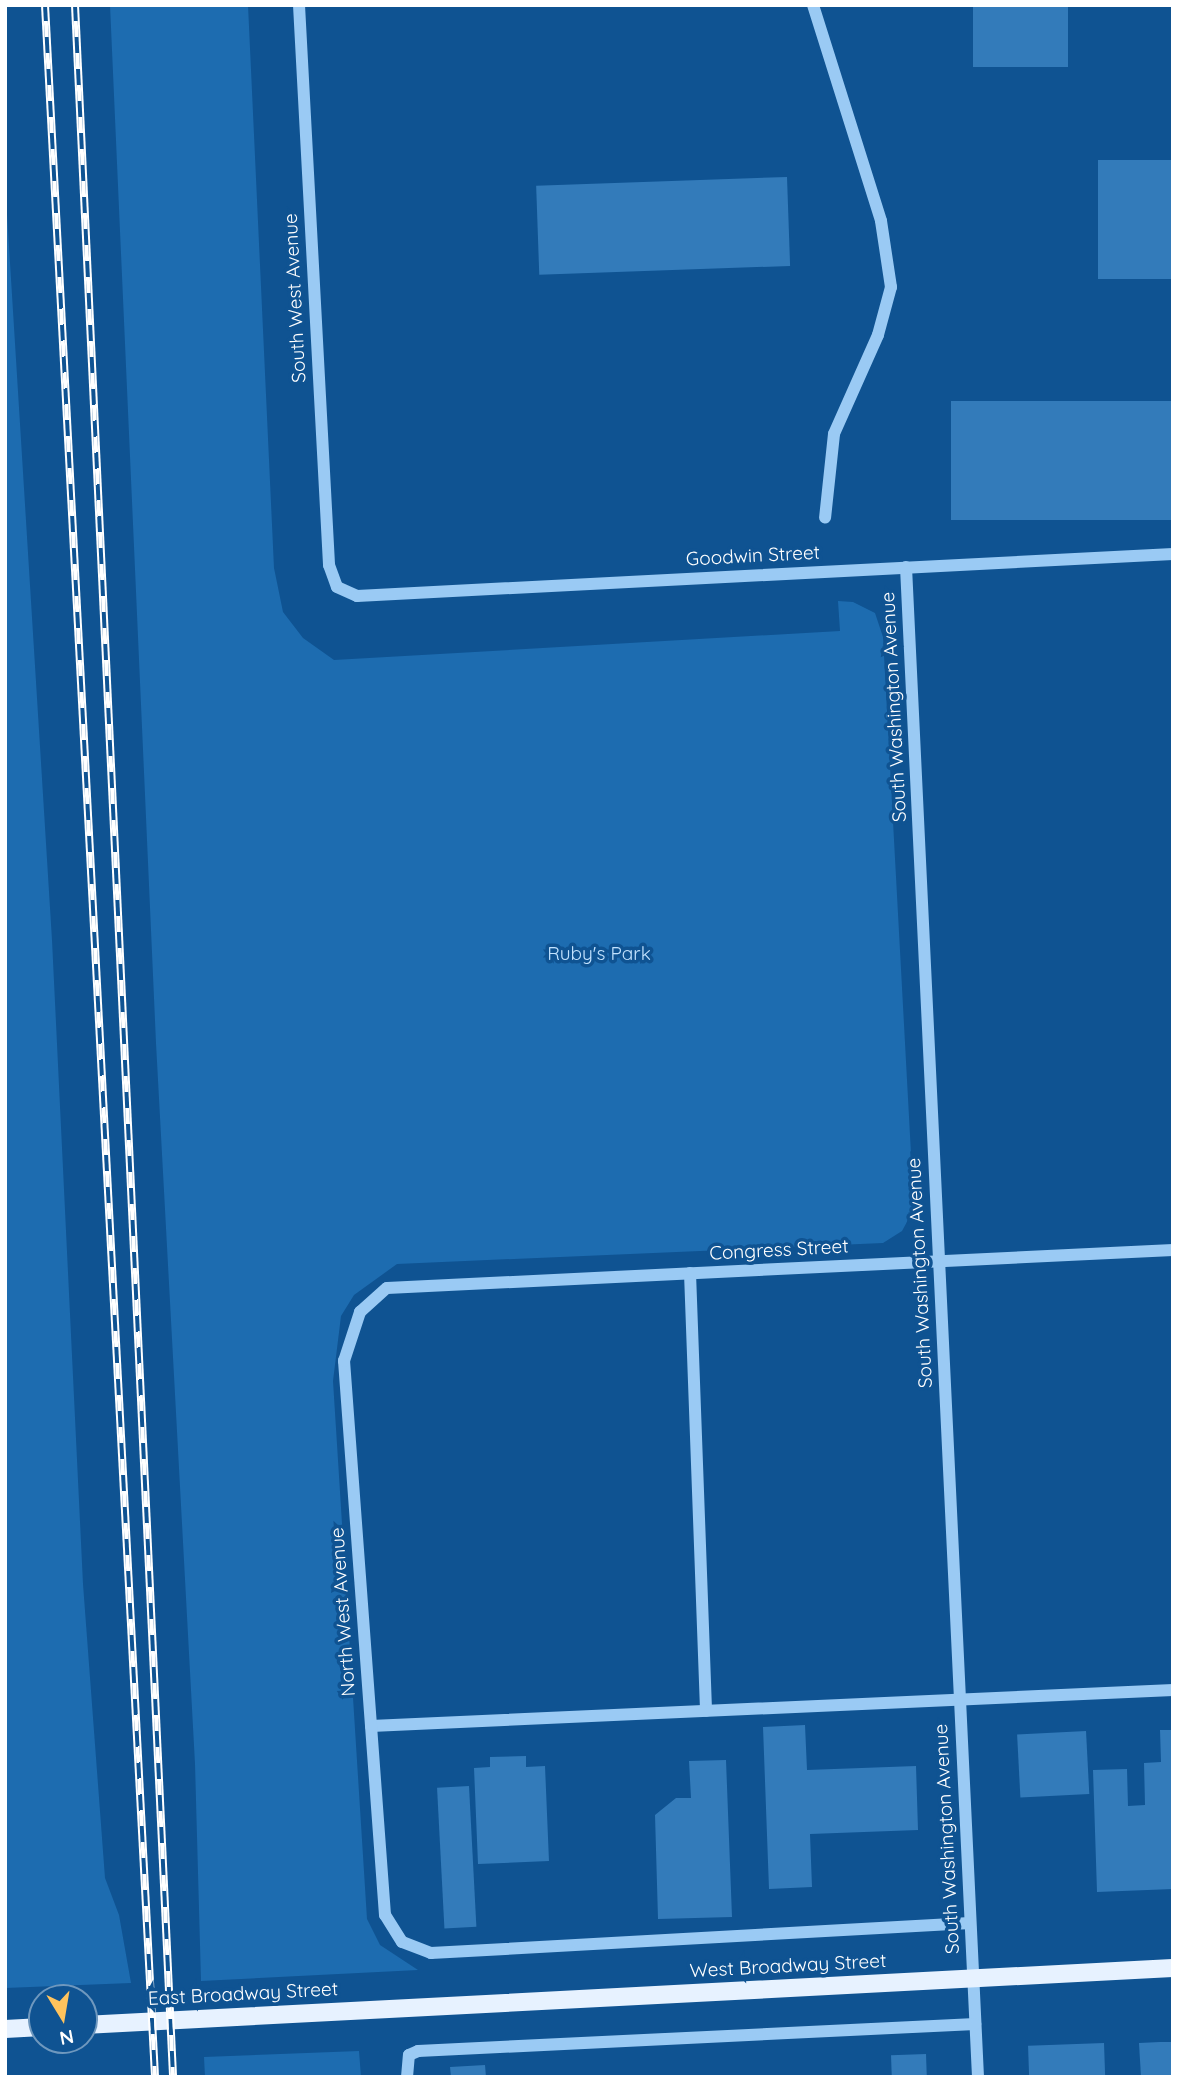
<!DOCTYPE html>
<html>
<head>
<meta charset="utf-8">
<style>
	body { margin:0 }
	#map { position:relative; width:1178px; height:2082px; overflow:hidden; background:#0f5392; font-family:Quicksand,sans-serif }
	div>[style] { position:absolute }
	.green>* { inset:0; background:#1d6cb0 }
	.building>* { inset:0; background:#337bba; transform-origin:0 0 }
	.minor>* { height:12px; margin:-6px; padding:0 6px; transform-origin:6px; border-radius:6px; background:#9acaf4 }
	.major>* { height:18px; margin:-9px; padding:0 9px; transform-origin:9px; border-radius:9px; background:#e7f2ff }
	.rail>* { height:8px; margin-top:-4px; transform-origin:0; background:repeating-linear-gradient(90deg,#0f5392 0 16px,#fff 0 32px); box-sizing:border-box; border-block:2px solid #fff }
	span { translate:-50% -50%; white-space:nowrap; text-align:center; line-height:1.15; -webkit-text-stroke:7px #0f5392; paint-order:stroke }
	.street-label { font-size:19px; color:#fff }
	.park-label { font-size:19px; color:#c2e2fe }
	.frame { position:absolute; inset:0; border:7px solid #fff; pointer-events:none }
	.north { position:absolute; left:28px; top:1984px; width:70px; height:70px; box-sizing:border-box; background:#0f5392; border:2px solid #6f98be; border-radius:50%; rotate:169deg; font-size:19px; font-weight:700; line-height:28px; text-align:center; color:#fff }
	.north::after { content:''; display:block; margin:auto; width:24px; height:32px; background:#ffc35d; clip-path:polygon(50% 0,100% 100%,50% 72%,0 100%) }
</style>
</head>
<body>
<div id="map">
	<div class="green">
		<i style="clip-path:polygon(110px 5px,248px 5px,274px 568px,283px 612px,303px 638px,334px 660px,840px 631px,838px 601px,853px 602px,875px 613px,883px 637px,914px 1209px,902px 1231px,883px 1243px,397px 1264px,354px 1295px,341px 1316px,333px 1381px,367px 1919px,380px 1945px,418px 1970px,201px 1981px,195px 1764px,156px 1043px)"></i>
		<i style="clip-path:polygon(5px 182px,52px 940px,83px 1584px,105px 1878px,119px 1915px,131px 1983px,5px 1988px)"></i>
		<i style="clip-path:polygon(359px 2051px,361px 2077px,205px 2077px,204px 2057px)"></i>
	</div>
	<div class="building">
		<i style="left:973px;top:5px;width:95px;height:62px"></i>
		<i style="left:1173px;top:160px;width:119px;height:75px;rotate:90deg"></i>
		<i style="left:787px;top:177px;width:89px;height:251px;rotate:88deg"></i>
		<i style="left:1173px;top:401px;width:119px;height:222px;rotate:90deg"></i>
		<i style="clip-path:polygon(805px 1725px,807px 1770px,916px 1766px,918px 1830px,810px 1834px,812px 1887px,769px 1889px,763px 1727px)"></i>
		<i style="clip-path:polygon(1160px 1730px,1173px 1730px,1173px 1889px,1097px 1892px,1093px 1770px,1127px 1769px,1128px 1806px,1145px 1805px,1144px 1763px,1161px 1762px)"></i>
		<i style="left:1086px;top:1731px;width:63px;height:69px;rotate:87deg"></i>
		<i style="clip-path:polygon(526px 1756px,526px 1767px,545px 1766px,549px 1861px,478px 1864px,474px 1768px,490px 1767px,490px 1757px)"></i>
		<i style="clip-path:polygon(726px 1760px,732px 1917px,658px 1919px,655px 1815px,676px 1798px,691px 1798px,689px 1761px)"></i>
		<i style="left:469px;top:1786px;width:141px;height:32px;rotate:87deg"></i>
		<i style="clip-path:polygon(1160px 2042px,1173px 2042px,1173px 2077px,1141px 2077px,1139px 2043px)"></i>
		<i style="left:1104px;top:2043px;width:34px;height:76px;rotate:88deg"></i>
		<i style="left:926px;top:2054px;width:23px;height:35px;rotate:88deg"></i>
		<i style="clip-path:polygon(485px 2065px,486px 2077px,451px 2077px,450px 2067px)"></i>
	</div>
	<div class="minor">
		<i style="left:299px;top:5px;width:561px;rotate:86.93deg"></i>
		<i style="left:329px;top:565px;width:23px;rotate:70deg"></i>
		<i style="left:337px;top:587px;width:22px;rotate:24deg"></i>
		<i style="left:357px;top:596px;width:817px;rotate:-2.95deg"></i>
		<i style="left:813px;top:5px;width:226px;rotate:72.5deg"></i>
		<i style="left:881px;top:221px;width:67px;rotate:81.4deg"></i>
		<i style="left:891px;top:287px;width:50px;rotate:105.2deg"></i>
		<i style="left:878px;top:335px;width:108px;rotate:114deg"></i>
		<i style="left:834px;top:434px;width:84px;rotate:96.1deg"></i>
		<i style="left:906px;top:567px;width:1512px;rotate:87.27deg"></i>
		<i style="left:690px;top:1273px;width:438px;rotate:87.9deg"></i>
		<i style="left:371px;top:1726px;width:803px;rotate:-2.57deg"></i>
		<i style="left:970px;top:1923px;width:540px;rotate:176.81deg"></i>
		<i style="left:431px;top:1953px;width:31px;rotate:-159deg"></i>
		<i style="left:402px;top:1942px;width:32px;rotate:-122deg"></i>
		<i style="left:385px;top:1915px;width:556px;rotate:-94.23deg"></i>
		<i style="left:344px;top:1361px;width:52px;rotate:-71.9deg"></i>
		<i style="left:360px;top:1312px;width:36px;rotate:-42deg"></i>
		<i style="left:387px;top:1288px;width:787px;rotate:-2.77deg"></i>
		<i style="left:407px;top:2077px;width:22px;rotate:-85deg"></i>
		<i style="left:409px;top:2055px;width:10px;rotate:-24deg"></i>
		<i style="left:418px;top:2051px;width:558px;rotate:-2.78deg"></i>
	</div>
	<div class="major">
		<i style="left:84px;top:2025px;width:1090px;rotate:-3deg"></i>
		<i style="left:5px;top:2029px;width:37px;rotate:-3deg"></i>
	</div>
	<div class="rail">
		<i style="left:45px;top:5px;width:2075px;rotate:86.96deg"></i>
		<i style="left:75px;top:5px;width:2074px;rotate:87.29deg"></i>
	</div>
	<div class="street-label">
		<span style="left:295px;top:298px;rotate:-93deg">South West Avenue</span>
		<span style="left:753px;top:556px;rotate:-3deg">Goodwin Street</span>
		<span style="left:894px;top:707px;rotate:-93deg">South Washington Avenue</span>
		<span style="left:779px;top:1250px;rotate:-3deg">Congress Street</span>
		<span style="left:920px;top:1273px;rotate:-93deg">South Washington Avenue</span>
		<span style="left:343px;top:1612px;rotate:-94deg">North West Avenue</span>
		<span style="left:947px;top:1839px;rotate:-93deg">South Washington Avenue</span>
		<span style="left:788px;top:1966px;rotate:-3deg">West Broadway Street</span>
		<span style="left:243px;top:1994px;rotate:-3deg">East Broadway Street</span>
	</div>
	<div class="park-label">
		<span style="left:599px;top:954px">Ruby's Park</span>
	</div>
	<div class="frame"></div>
	<div class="north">N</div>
</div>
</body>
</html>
